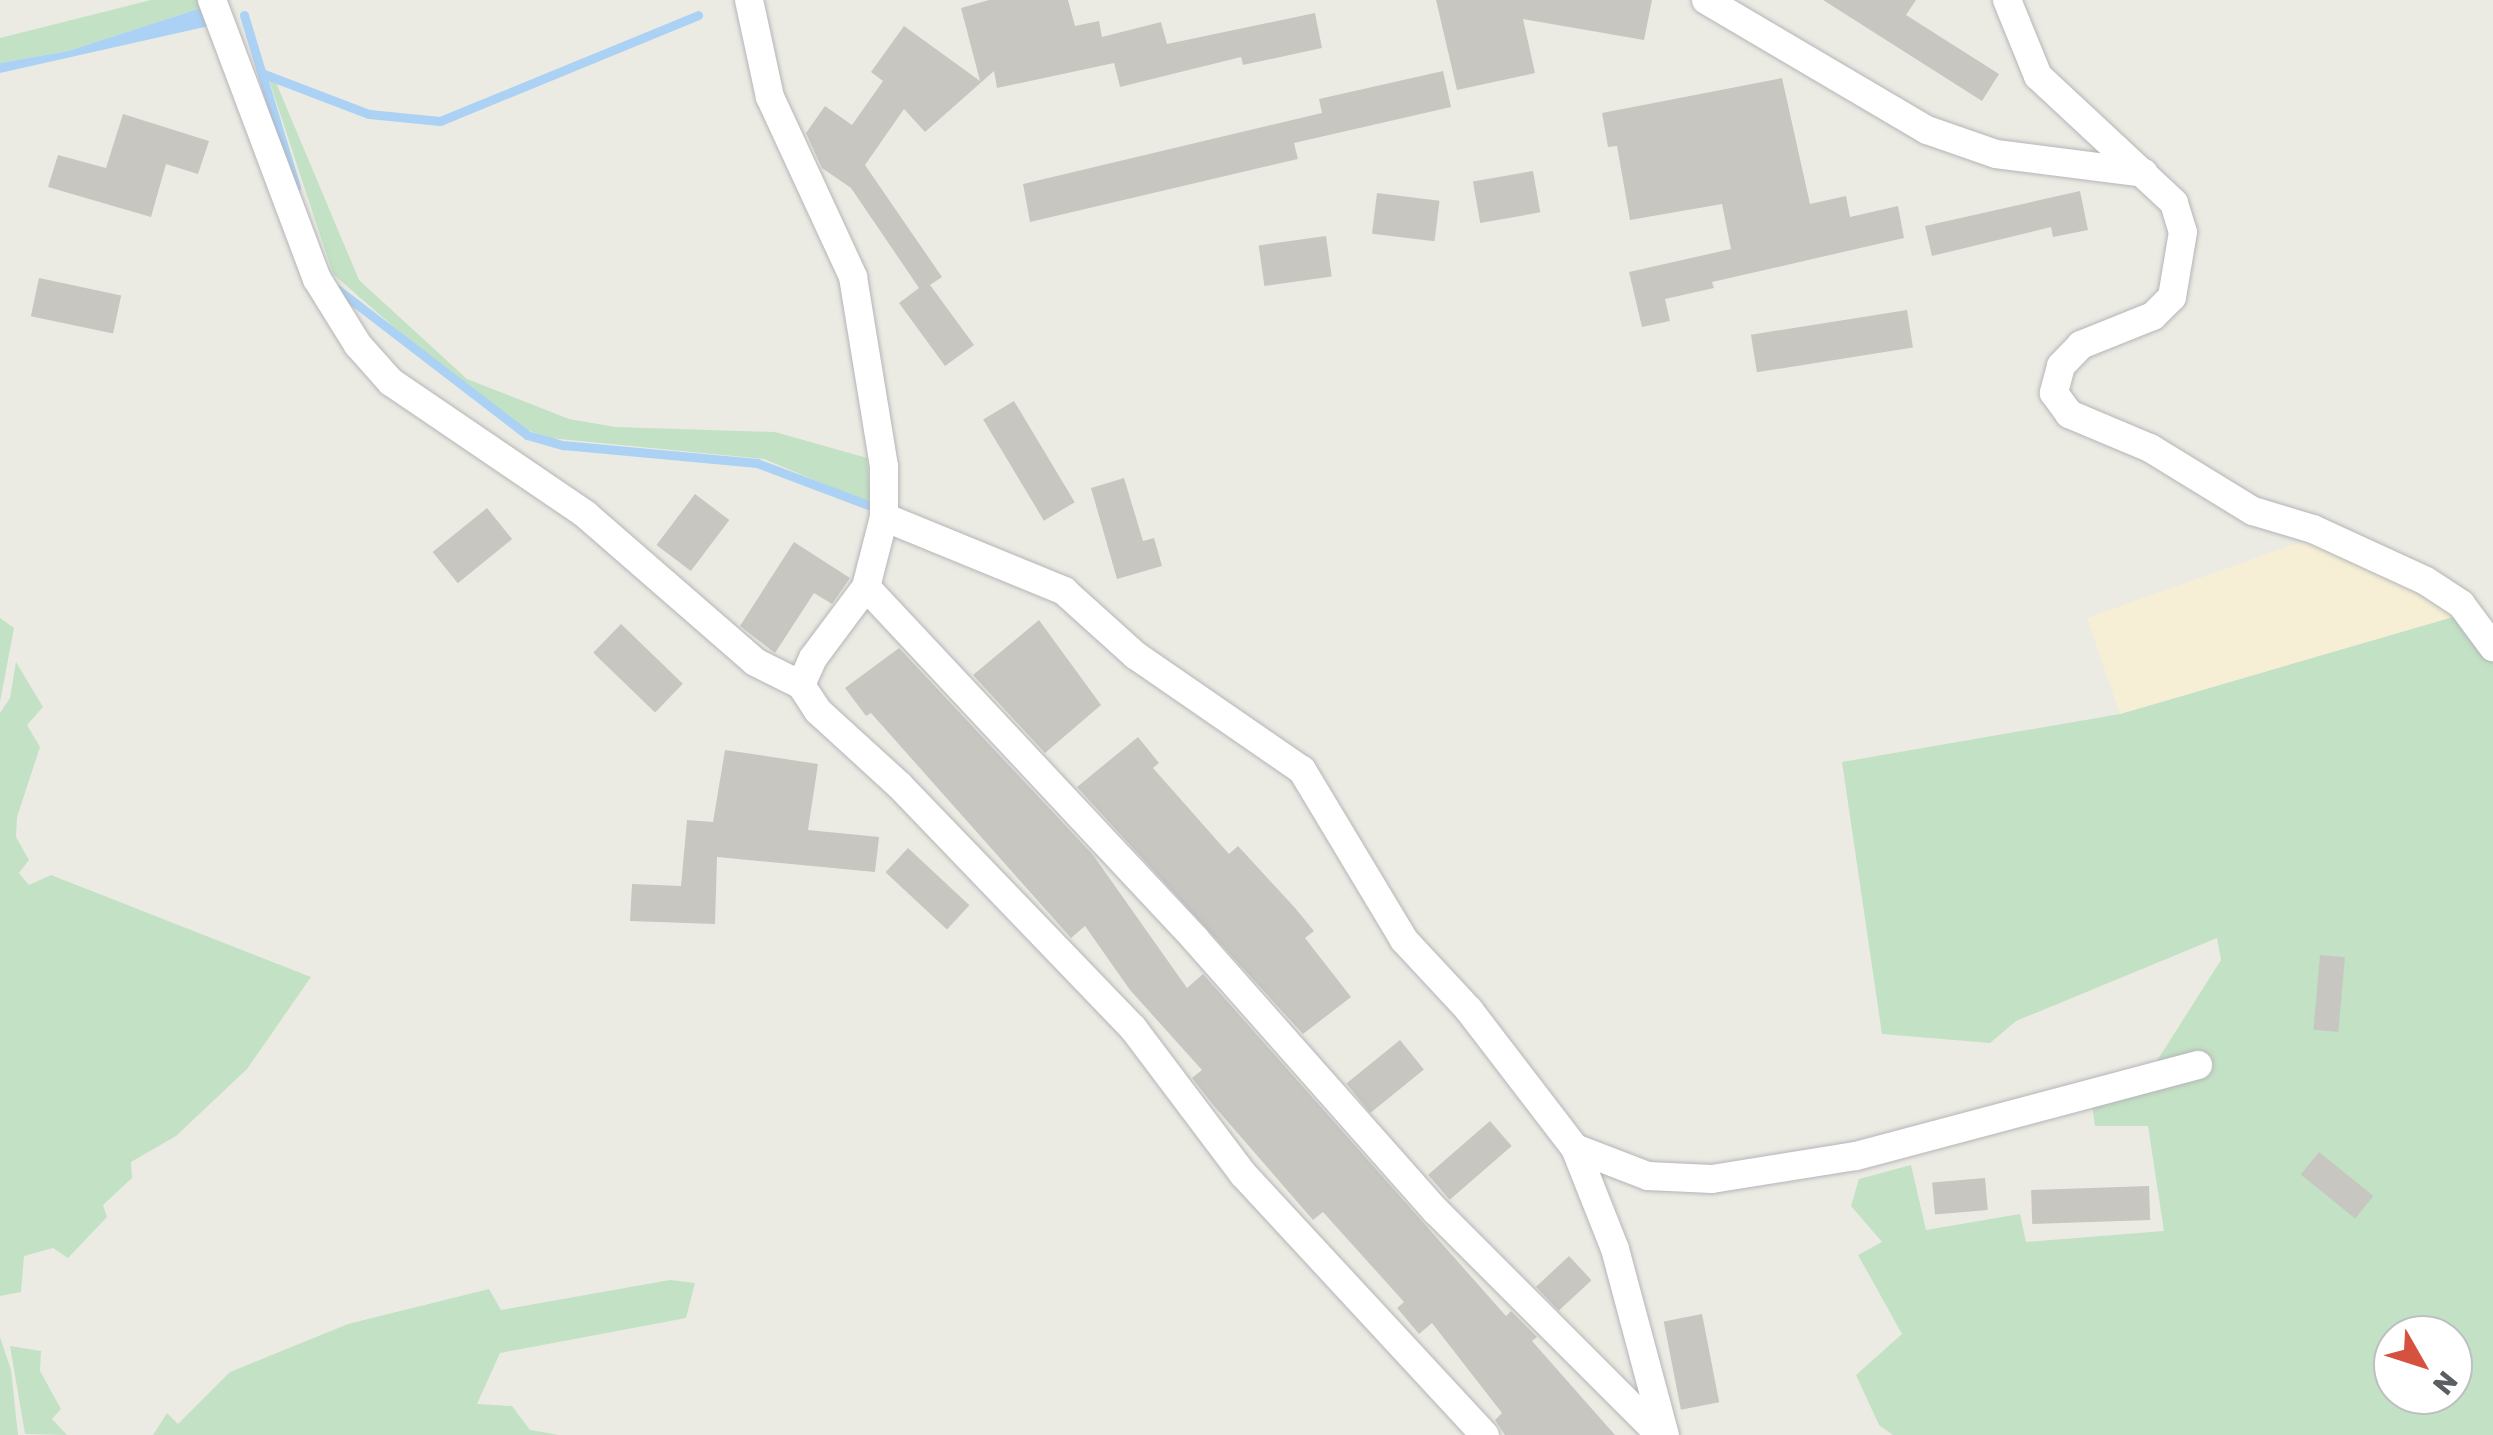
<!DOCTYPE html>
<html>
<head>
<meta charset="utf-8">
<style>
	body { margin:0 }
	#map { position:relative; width:2493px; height:1435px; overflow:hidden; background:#ecebe3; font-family:Rubik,sans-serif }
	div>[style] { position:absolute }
	.green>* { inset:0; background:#c3e1c4 }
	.sand>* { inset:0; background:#f6efd5 }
	.water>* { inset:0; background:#abd2f5 }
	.stream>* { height:9px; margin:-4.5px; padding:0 4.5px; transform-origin:4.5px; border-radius:4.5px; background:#abd2f5 }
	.building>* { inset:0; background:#c8c6c0; transform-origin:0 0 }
	.roads { filter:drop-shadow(0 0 2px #b4b5b9) drop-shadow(0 0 2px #b4b5b9) }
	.minor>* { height:28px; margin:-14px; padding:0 14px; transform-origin:14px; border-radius:14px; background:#fff }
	span { translate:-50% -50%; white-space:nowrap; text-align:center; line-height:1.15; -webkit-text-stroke:8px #fff; paint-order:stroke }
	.north { position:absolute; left:2373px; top:1315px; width:100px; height:100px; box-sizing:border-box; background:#fff; border:2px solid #bdbfc0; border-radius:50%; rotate:129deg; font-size:28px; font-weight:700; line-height:40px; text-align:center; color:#5b5e62 }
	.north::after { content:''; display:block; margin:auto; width:35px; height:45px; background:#d55241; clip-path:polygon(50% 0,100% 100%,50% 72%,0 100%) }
</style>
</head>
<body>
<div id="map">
	<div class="green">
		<i style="clip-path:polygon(151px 0,197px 0,201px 8px,68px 51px,0 63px,0 38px)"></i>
		<i style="clip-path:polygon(268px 77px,275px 80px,359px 280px,467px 379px,569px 419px,615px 427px,775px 432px,867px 458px,871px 504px,764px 459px,549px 438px,522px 428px,458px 383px,333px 274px)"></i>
		<i style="clip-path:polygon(evenodd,2463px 614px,2493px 661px,2493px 1435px,1893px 1435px,1879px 1425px,1856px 1375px,1902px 1334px,1858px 1255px,1882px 1242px,1851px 1206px,1859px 1179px,1911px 1165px,1926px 1230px,2020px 1214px,2026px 1242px,2164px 1231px,2148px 1126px,2095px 1126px,2091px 1099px,2153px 1067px,2221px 960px,2217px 938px,2016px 1021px,1990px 1043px,1882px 1034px,1842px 762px,2120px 714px,2463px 614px,2393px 1335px,2453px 1335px,2453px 1395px,2393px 1395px,2393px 1335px)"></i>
		<i style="clip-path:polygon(0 618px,14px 628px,0 702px)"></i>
		<i style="clip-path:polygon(16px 662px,43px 707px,27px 725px,40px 747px,17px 817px,16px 837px,29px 860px,19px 873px,29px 885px,51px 875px,311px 977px,247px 1069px,176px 1136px,131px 1162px,132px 1178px,103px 1205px,107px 1217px,68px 1258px,53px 1248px,24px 1256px,21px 1292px,0 1296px,0 713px,10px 698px)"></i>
		<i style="clip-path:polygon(670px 1280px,695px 1283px,686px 1318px,500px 1353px,477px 1404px,512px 1406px,530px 1430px,559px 1435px,153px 1435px,167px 1413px,178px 1424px,230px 1372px,348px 1324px,489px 1289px,501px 1310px)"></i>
		<i style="clip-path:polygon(0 1337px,11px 1370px,18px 1435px,0 1435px)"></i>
		<i style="clip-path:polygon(10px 1346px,41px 1351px,40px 1371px,61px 1409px,52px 1419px,67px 1435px,25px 1434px)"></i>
	</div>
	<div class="sand">
		<i style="clip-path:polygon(2312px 538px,2463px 614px,2120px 714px,2087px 618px)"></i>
	</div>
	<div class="water">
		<i style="clip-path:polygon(201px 8px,209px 26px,0 73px,0 63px,68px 51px)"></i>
	</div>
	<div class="stream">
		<i style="left:244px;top:15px;width:180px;rotate:73.2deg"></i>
		<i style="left:264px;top:74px;width:112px;rotate:20.9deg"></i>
		<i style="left:369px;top:114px;width:71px;rotate:5.6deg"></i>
		<i style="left:440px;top:121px;width:279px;rotate:-22.3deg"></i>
		<i style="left:337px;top:289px;width:240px;rotate:37.5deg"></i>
		<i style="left:527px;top:435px;width:37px;rotate:16deg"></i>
		<i style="left:563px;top:445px;width:195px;rotate:5.3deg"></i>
		<i style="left:757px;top:463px;width:119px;rotate:20.7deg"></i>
	</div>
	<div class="building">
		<i style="clip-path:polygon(989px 0,1068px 0,1075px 26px,1099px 21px,1102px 37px,1161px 22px,1167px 44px,1315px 13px,1322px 48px,1243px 65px,1241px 57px,1120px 87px,1114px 63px,997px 88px,994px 71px,925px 132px,904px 109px,865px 165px,942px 277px,930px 285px,974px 345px,945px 366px,899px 303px,919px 288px,851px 188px,822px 168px,806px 133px,825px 106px,852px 125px,883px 81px,871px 72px,904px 26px,980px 81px,961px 8px)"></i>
		<i style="clip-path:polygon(1436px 0,1652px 0,1644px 40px,1523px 19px,1535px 73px,1457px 90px)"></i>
		<i style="clip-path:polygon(1823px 0,1916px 0,1906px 15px,1999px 74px,1982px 101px)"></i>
		<i style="clip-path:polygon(1443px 71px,1451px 107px,1294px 143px,1298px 159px,1030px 222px,1023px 184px,1322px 113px,1319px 99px)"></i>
		<i style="clip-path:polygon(1782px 78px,1810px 204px,1846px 196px,1850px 217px,1898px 206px,1904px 238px,1712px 282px,1714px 288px,1665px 299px,1670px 321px,1642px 327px,1629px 272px,1731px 249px,1722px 204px,1630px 220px,1617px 146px,1608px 147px,1602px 113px)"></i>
		<i style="clip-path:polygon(123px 114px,209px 141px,198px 174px,166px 164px,151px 217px,48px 187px,58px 155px,106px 168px)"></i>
		<i style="left:1533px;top:171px;width:42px;height:61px;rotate:80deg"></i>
		<i style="clip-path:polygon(2080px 191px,2088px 230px,2053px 237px,2051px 227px,1932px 256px,1925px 226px)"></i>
		<i style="left:1377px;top:193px;width:63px;height:41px;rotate:7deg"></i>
		<i style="left:1326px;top:236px;width:41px;height:68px;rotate:82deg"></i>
		<i style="left:39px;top:278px;width:84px;height:39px;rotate:12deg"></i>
		<i style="left:1907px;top:310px;width:38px;height:158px;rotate:81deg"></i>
		<i style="left:1014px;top:401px;width:118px;height:36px;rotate:59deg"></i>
		<i style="clip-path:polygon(1124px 478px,1143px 541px,1154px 538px,1162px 566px,1117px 579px,1091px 488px)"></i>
		<i style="left:695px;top:494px;width:43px;height:64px;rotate:37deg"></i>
		<i style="left:487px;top:508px;width:40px;height:70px;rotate:51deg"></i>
		<i style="clip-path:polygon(794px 542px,850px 578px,832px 604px,814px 593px,775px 653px,740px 626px)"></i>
		<i style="clip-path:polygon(1039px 620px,1101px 705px,1045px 753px,973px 675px)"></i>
		<i style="left:621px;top:624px;width:86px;height:40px;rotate:44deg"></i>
		<i style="clip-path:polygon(899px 648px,1093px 855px,1187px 988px,1203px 974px,1506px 1316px,1511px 1311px,1537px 1337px,1532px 1341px,1615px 1435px,1505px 1435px,1495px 1420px,1502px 1413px,1432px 1323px,1419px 1334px,1397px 1308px,1404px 1302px,1323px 1212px,1313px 1220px,1214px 1106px,1192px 1078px,1202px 1070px,1130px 990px,1085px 926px,1071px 938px,871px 713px,866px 716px,845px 688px)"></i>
		<i style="clip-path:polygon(1138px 737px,1159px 763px,1153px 768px,1229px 854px,1238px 846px,1296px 909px,1314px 931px,1305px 938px,1351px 997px,1303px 1034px,1077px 787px)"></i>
		<i style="clip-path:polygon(725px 750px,818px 764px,808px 830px,879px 837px,875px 872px,717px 857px,715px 924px,630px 921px,632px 884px,681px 886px,687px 820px,713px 822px)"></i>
		<i style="left:908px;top:848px;width:84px;height:33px;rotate:43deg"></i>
		<i style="left:2320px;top:955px;width:25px;height:75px;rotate:5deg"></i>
		<i style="left:1400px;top:1040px;width:38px;height:69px;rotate:51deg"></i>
		<i style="left:1490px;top:1121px;width:33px;height:82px;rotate:49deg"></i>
		<i style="left:2319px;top:1152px;width:70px;height:29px;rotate:39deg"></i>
		<i style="left:1985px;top:1178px;width:32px;height:53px;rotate:85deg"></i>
		<i style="left:2149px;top:1186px;width:34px;height:118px;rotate:88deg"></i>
		<i style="left:1569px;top:1256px;width:33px;height:45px;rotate:47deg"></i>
		<i style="left:1702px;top:1314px;width:90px;height:39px;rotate:79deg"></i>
	</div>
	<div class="roads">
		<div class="minor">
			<i style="left:212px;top:0;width:298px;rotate:69.4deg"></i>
			<i style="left:317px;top:279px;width:78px;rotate:58.2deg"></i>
			<i style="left:358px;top:345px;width:50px;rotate:48.3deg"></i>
			<i style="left:391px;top:382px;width:235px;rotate:34.2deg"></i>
			<i style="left:585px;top:514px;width:225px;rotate:41deg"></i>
			<i style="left:755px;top:662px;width:51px;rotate:26.6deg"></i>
			<i style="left:749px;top:0;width:99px;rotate:77.8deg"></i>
			<i style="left:770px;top:97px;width:198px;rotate:65.2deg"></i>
			<i style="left:853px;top:277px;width:193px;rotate:80.7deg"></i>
			<i style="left:884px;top:467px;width:50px;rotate:90deg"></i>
			<i style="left:884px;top:517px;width:72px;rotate:104.4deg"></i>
			<i style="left:866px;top:587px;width:89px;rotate:126.7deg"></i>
			<i style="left:813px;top:658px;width:30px;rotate:114deg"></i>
			<i style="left:801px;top:685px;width:31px;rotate:57deg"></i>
			<i style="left:818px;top:711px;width:111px;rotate:42.4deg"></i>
			<i style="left:900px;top:786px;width:336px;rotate:46.1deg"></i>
			<i style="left:1133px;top:1028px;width:183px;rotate:53deg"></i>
			<i style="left:1243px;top:1174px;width:356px;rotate:47.2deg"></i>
			<i style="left:1706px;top:0;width:256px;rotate:30.5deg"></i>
			<i style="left:1927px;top:130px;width:73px;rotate:19.2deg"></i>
			<i style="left:1996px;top:154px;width:149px;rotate:7.3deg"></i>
			<i style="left:2007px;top:0;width:82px;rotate:67.8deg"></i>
			<i style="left:2038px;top:76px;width:186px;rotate:43deg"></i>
			<i style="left:2174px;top:203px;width:30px;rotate:73deg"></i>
			<i style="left:2183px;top:232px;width:66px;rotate:99.6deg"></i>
			<i style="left:2172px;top:297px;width:27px;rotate:135deg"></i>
			<i style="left:2153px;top:316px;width:78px;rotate:158.1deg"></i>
			<i style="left:2081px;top:345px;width:29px;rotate:134deg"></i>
			<i style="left:2061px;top:366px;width:28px;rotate:105deg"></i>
			<i style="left:2054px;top:393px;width:26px;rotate:54deg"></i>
			<i style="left:2069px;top:414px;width:88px;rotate:22.8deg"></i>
			<i style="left:2150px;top:448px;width:121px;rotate:31.5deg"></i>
			<i style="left:2253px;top:511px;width:63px;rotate:16.7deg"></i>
			<i style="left:2313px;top:529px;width:124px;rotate:24.7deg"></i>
			<i style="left:2426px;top:581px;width:42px;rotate:33.3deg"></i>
			<i style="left:2461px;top:604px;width:54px;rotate:53.3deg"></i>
			<i style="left:884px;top:517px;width:195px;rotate:22.3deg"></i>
			<i style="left:1064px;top:591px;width:96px;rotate:42deg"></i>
			<i style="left:1135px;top:655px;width:203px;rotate:34.6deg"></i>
			<i style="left:1302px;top:770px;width:198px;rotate:59deg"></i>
			<i style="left:1404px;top:940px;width:96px;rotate:47.1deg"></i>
			<i style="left:1469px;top:1010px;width:174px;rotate:52.5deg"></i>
			<i style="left:1575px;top:1148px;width:78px;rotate:21deg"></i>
			<i style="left:1648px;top:1176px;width:64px;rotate:2.7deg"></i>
			<i style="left:1712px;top:1179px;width:146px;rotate:-9.1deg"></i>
			<i style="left:1856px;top:1156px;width:354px;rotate:-14.9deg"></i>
			<i style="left:866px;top:587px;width:483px;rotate:46.9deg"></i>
			<i style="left:1196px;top:940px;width:362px;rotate:48.5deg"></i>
			<i style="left:1436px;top:1211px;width:317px;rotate:45deg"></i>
			<i style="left:1575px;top:1148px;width:109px;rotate:68.4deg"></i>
			<i style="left:1615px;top:1249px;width:193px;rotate:75deg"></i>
		</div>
	</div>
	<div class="north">N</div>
</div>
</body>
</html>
